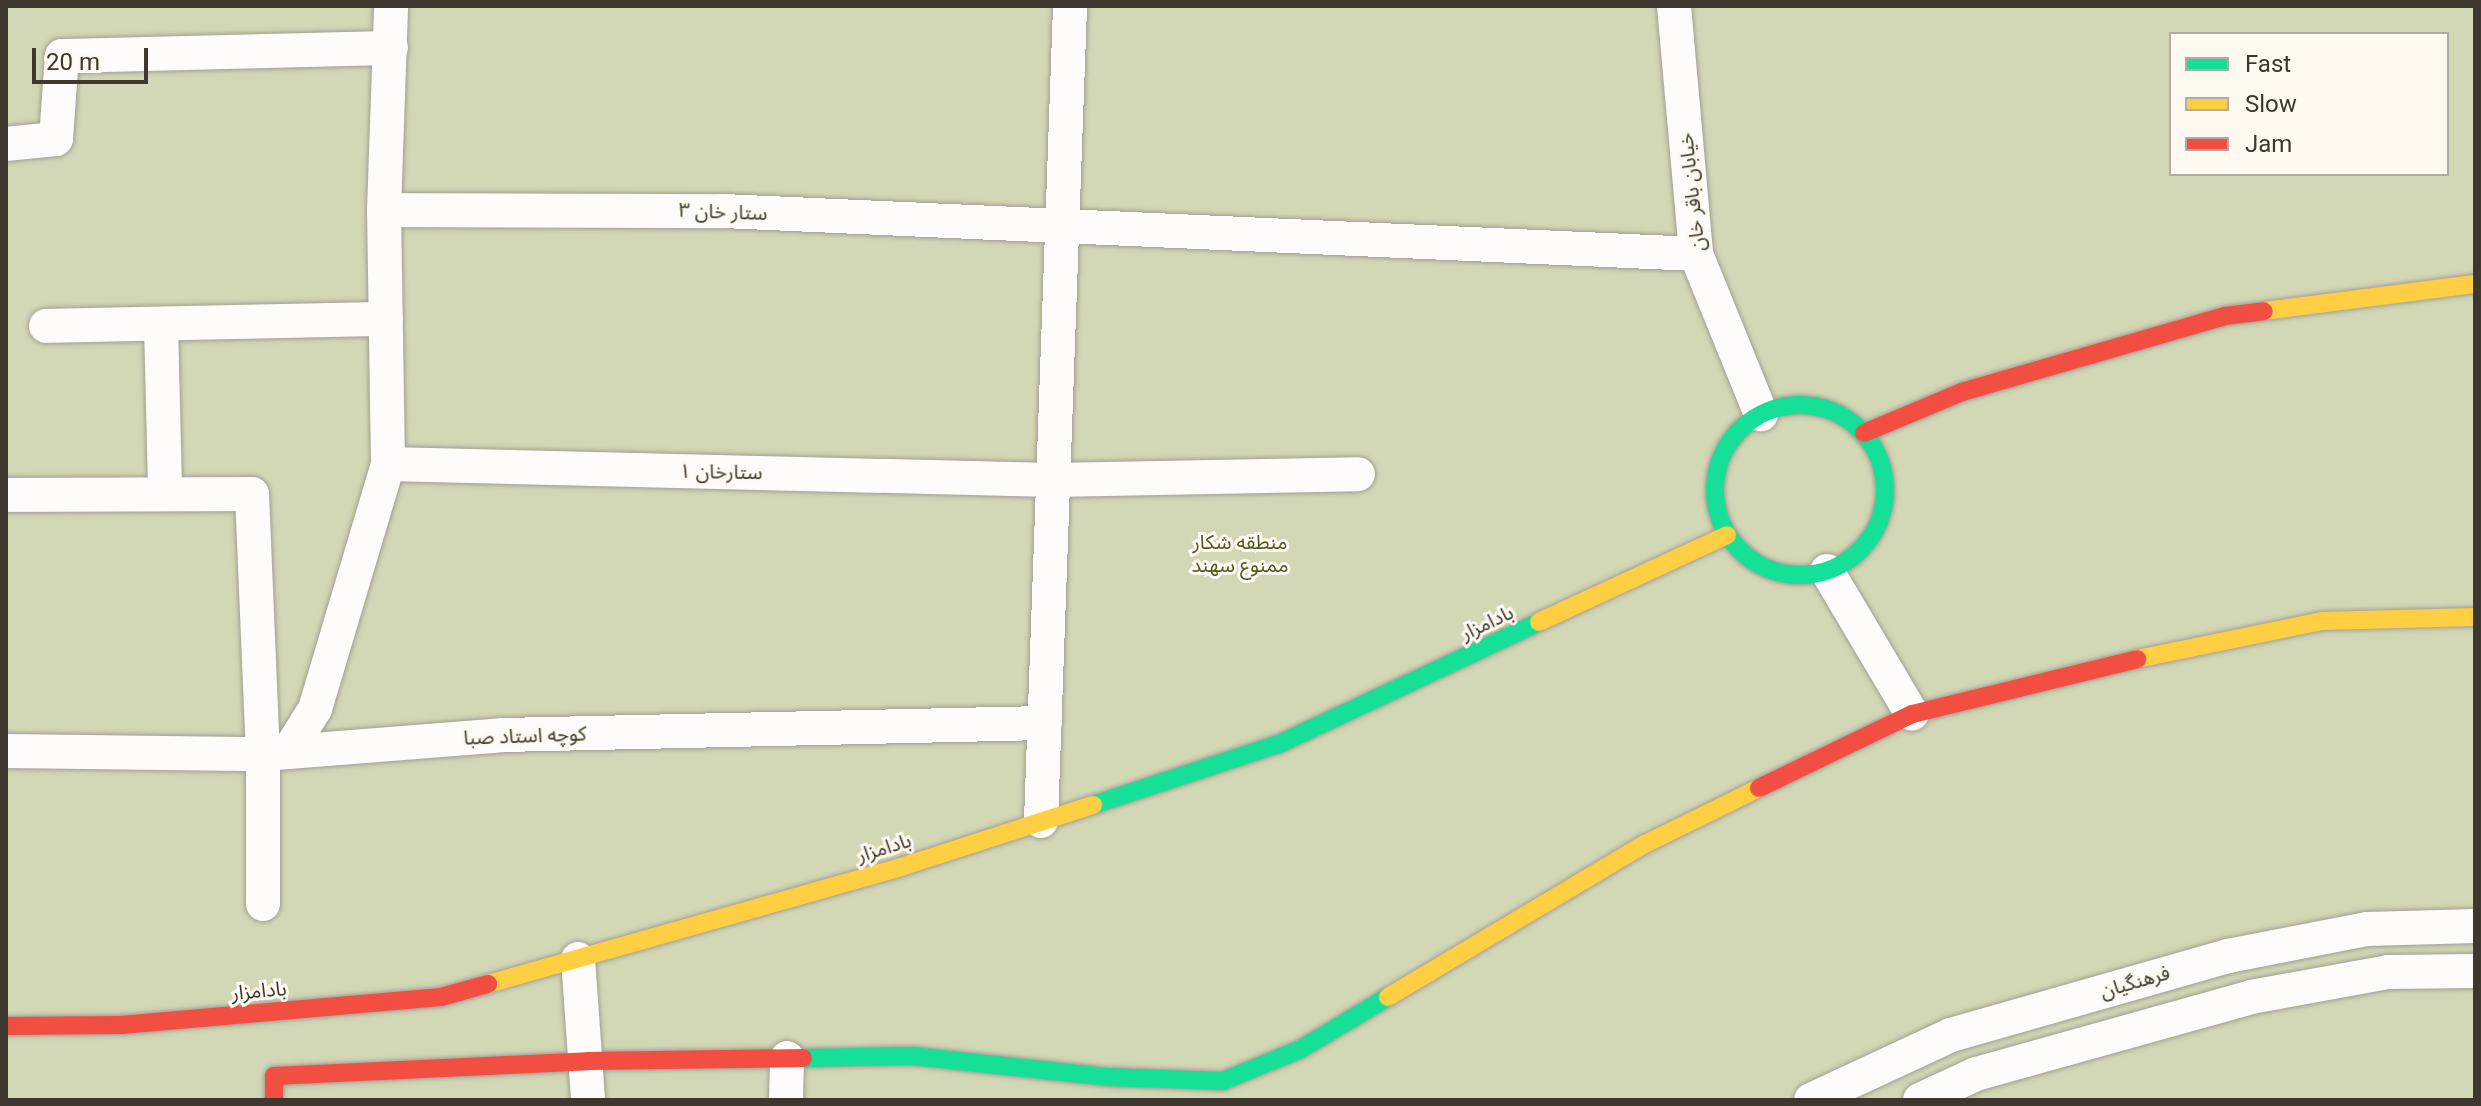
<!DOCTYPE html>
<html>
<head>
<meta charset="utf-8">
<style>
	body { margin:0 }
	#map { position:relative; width:2481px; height:1106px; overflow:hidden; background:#f0eade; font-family:Roboto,"Noto Sans Arabic",sans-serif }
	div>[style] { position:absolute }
	.green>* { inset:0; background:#d2d7b5 }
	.roads { filter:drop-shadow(0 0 2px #a39e95) drop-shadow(0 0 2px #a39e95) }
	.street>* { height:34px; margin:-17px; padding:0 17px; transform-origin:17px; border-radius:17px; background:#fdfcfa }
	.fast>* { height:18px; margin:-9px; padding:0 9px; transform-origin:9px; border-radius:9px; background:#16e098 }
	.fast>.ring { margin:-9px; padding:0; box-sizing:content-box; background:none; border:18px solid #16e098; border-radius:50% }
	.slow>* { height:18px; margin:-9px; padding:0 9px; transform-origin:9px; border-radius:9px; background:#ffcf43 }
	.jam>* { height:18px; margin:-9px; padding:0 9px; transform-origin:9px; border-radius:9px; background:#f24e42 }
	span { translate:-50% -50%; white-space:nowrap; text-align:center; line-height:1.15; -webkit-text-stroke:6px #fffaf1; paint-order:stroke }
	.street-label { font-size:20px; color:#3c382f }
	.park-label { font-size:20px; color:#4e5c21 }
	.frame { position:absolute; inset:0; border:8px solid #3c382f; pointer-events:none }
	.legend { position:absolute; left:2169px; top:32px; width:280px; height:144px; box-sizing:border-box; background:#fffaf1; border:2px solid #b1aca3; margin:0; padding:10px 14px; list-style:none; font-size:24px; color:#3c382f }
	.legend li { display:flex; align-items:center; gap:16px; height:40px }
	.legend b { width:40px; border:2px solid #b1aca3 }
	.scale { position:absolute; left:32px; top:48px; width:116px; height:36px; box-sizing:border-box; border:4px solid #3c382f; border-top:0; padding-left:10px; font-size:24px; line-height:28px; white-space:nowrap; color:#3c382f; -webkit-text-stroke:6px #fffaf1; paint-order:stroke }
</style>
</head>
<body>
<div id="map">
	<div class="green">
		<i style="clip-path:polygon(evenodd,6px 6px,2475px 6px,2475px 1100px,6px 1100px,6px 6px,2171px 34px,2447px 34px,2447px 174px,2171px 174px,2171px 34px)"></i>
	</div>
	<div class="roads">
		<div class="street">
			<i style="left:1674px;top:6px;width:249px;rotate:84.9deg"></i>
			<i style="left:1696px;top:254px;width:173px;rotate:67.9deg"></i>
			<i style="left:6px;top:144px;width:50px;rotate:-5.7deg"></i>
			<i style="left:56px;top:139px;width:83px;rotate:-85.9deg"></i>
			<i style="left:62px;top:56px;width:329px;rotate:-1.4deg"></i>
			<i style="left:384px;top:210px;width:339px;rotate:0.2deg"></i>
			<i style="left:723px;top:211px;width:974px;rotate:2.53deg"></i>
			<i style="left:161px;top:324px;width:168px;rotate:88.6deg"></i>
			<i style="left:46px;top:326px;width:340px;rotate:-1.2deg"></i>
			<i style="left:388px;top:464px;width:665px;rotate:1.38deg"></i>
			<i style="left:1053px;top:480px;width:305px;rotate:-1.1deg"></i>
			<i style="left:6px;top:495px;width:246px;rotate:-0.2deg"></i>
			<i style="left:252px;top:494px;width:260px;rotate:87.6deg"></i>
			<i style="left:263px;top:754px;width:150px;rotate:90deg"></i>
			<i style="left:1827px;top:571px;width:166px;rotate:59.3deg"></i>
			<i style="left:6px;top:751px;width:257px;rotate:0.7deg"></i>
			<i style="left:263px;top:754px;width:241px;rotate:-4.5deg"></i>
			<i style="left:503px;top:735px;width:542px;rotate:-1.27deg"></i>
			<i style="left:288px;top:752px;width:51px;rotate:-57.9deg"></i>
			<i style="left:315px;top:709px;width:256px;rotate:-73.4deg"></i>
			<i style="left:388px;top:464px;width:254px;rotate:-90.9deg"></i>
			<i style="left:384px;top:210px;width:204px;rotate:-88deg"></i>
			<i style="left:1041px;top:821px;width:816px;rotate:-87.96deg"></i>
			<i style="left:578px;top:959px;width:141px;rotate:85.9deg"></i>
			<i style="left:786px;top:1100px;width:42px;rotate:-88.6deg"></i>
			<i style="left:1811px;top:1100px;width:154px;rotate:-24.9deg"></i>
			<i style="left:1951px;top:1035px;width:288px;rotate:-15.9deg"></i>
			<i style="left:2228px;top:956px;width:142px;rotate:-11deg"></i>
			<i style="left:2367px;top:929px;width:108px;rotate:-1.6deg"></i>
			<i style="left:1920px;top:1100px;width:62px;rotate:-24.9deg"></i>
			<i style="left:1976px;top:1074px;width:286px;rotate:-15.6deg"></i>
			<i style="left:2251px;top:997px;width:139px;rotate:-10.3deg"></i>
			<i style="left:2388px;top:972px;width:87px;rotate:-0.7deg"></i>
		</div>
		<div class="fast">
			<i class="ring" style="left:1715px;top:405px;width:152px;height:152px"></i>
			<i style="left:1093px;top:805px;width:196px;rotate:-18.2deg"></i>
			<i style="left:1279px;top:744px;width:287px;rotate:-25.1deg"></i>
			<i style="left:803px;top:1058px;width:109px;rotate:-1.1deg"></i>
			<i style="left:912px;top:1056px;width:196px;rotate:6.1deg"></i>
			<i style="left:1107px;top:1077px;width:116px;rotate:2deg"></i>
			<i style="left:1223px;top:1081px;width:84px;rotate:-22.3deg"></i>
			<i style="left:1301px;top:1049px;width:101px;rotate:-30.9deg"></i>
		</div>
		<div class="slow">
			<i style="left:2264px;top:311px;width:213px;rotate:-7.3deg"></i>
			<i style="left:1539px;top:622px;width:207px;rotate:-24.8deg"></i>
			<i style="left:2137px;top:659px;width:189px;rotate:-11.6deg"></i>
			<i style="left:2322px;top:621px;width:153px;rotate:-1.5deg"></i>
			<i style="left:488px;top:984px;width:429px;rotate:-15.8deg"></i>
			<i style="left:901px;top:867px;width:202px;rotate:-17.9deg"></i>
			<i style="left:1388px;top:997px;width:299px;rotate:-30.8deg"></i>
			<i style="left:1645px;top:844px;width:127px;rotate:-26.2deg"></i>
		</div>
		<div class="jam">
			<i style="left:1864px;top:433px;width:106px;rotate:-22.7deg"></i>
			<i style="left:1962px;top:392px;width:274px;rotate:-16.1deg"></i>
			<i style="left:2225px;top:316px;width:39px;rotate:-7deg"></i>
			<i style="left:1759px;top:788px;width:170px;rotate:-25.8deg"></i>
			<i style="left:1912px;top:714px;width:232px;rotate:-13.7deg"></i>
			<i style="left:6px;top:1026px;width:115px;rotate:-0.5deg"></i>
			<i style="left:121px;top:1025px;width:321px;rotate:-5deg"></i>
			<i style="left:441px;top:997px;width:49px;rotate:-15.5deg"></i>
			<i style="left:274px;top:1100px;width:24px;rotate:-90deg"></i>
			<i style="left:274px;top:1076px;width:314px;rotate:-2.7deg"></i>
			<i style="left:588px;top:1061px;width:215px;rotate:-0.8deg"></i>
		</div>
	</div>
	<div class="street-label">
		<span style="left:1692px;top:192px;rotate:-96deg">خیابان باقر خان</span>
		<span style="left:723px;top:212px;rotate:2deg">ستار خان ۳</span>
		<span style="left:721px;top:472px;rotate:1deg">ستارخان ۱</span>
		<span style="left:1487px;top:623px;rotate:-25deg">بادامزار</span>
		<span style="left:525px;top:736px;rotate:-2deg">کوچه استاد صبا</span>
		<span style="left:884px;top:848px;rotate:-17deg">بادامزار</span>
		<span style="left:2135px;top:982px;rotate:-16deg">فرهنگیان</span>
		<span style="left:259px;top:991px;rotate:-5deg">بادامزار</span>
	</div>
	<div class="park-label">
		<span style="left:1240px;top:554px">منطقه شکار<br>ممنوع سهند</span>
	</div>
	<div class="frame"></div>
	<ul class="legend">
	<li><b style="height:10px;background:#16e098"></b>Fast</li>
	<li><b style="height:10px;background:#ffcf43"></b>Slow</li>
	<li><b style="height:10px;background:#f24e42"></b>Jam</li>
	</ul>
	<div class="scale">20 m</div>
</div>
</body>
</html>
